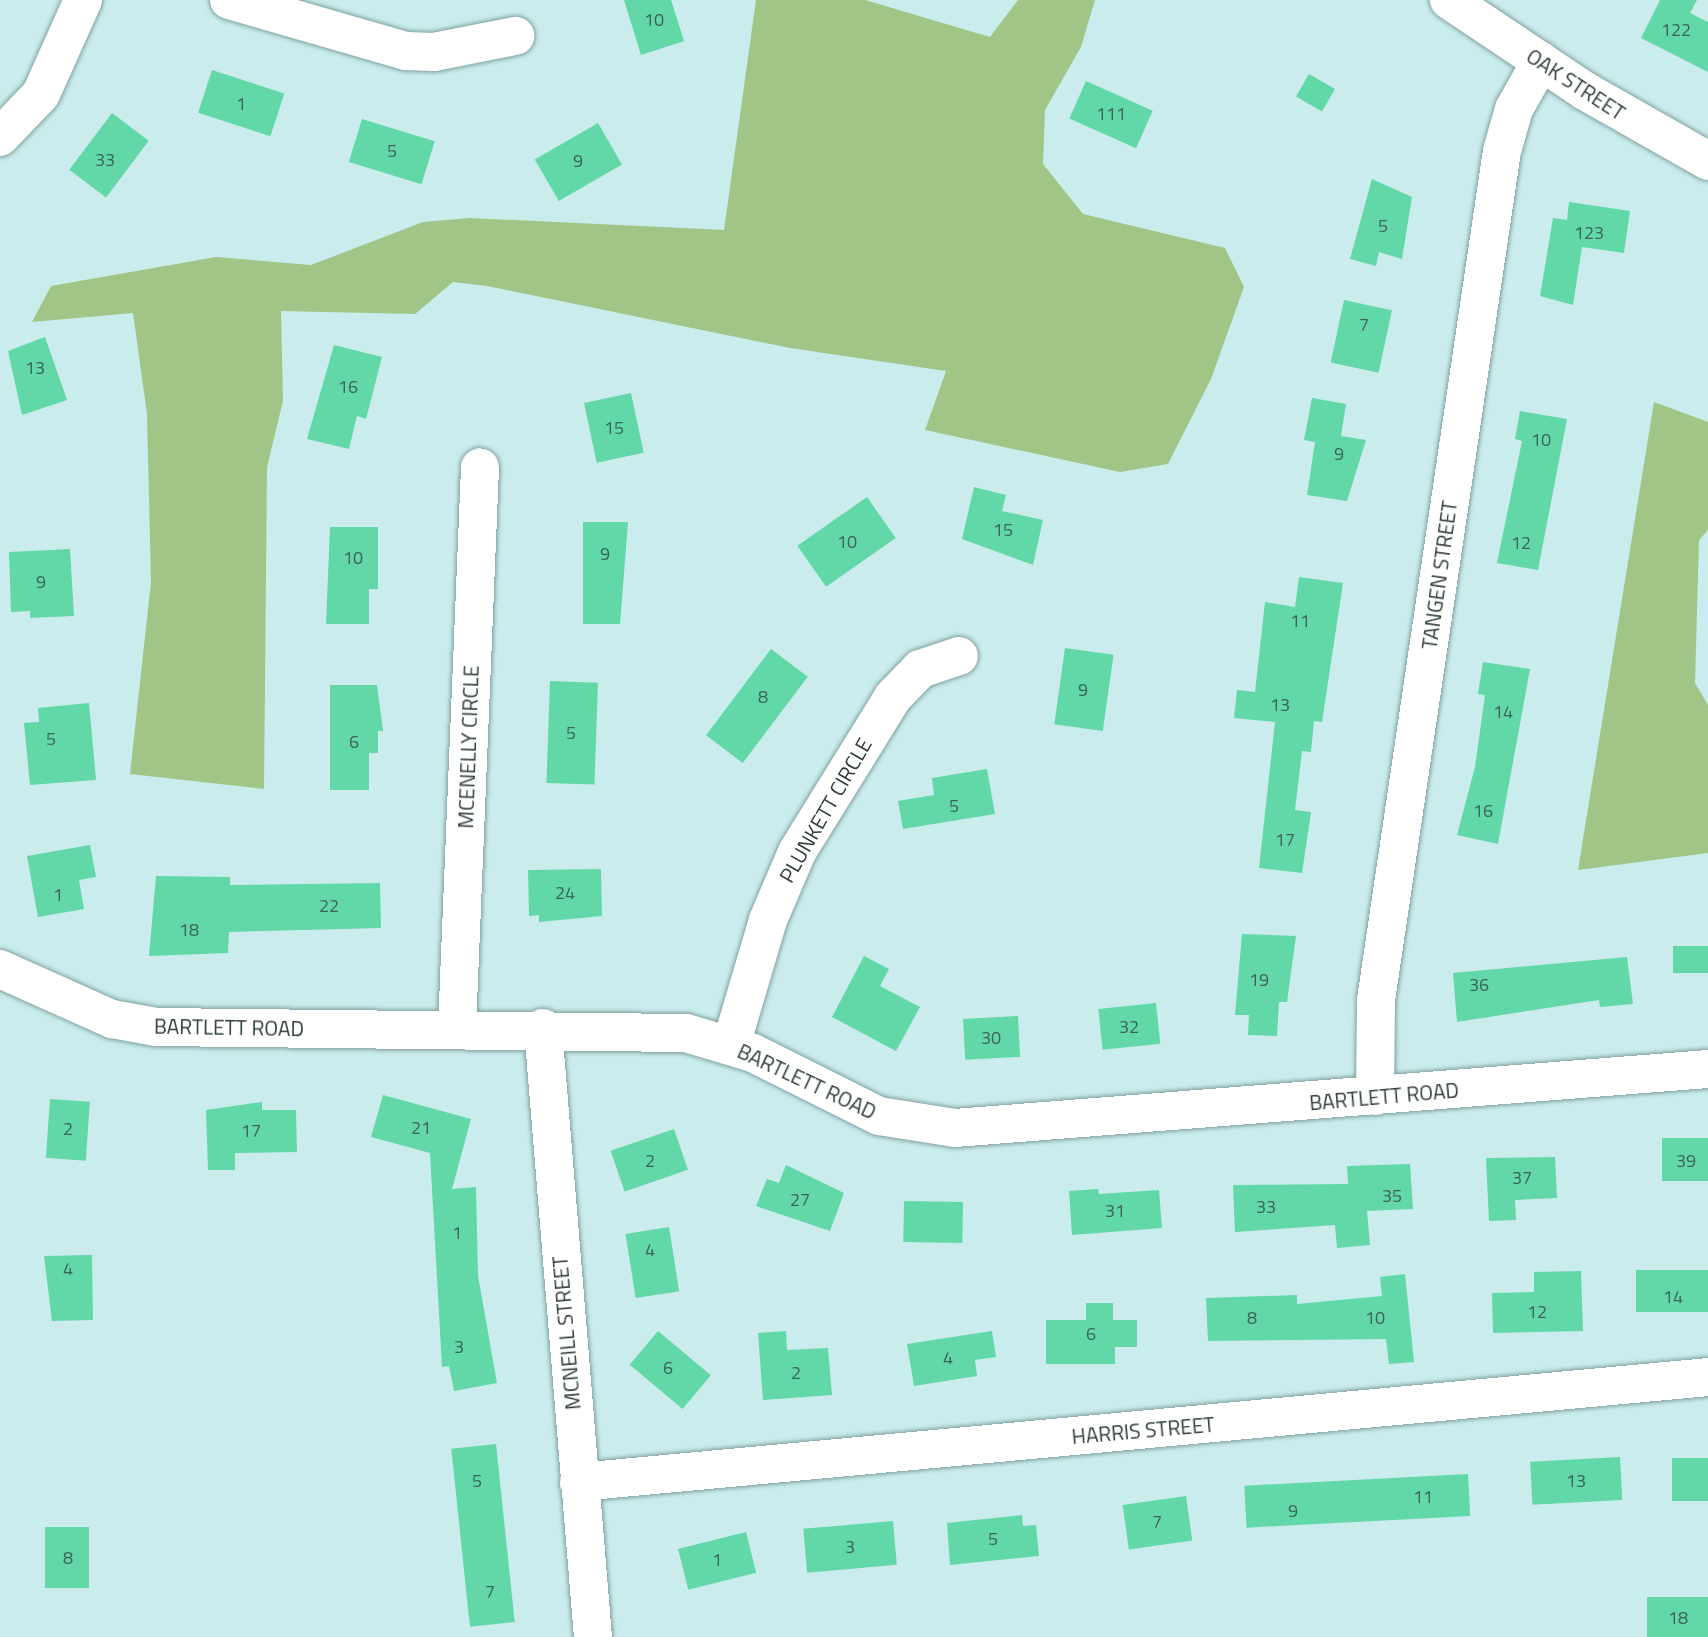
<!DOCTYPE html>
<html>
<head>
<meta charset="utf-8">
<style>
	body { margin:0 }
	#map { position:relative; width:1708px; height:1637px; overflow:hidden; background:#caecec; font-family:"Titillium Web",sans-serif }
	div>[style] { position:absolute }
	.green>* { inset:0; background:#a0c586 }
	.building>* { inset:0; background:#62d7a8; transform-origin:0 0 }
	.roads { filter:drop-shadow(0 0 2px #81a1a1) drop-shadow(0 0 2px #81a1a1) }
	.minor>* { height:38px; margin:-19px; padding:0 19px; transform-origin:19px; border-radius:19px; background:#fff }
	span { translate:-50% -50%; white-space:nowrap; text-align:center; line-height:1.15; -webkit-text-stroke:5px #fff; paint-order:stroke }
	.number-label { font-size:18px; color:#3c6357 }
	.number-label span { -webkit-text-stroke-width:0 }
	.street-label { font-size:21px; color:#2f3c3c }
</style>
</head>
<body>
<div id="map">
	<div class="green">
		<i style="clip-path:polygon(756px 0,865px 0,990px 37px,1018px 0,1095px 0,1081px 47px,1045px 110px,1043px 164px,1083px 214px,1225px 248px,1244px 287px,1211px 379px,1168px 464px,1120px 472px,925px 430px,946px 371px,790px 348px,487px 286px,453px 282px,415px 314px,281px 311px,283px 401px,267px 467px,264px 789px,130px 774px,151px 582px,147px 414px,133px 313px,32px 322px,51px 286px,216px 257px,311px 265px,423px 222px,470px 218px,724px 230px)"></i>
		<i style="clip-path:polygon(1654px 402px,1708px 422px,1708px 530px,1699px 540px,1695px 683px,1708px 705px,1708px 853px,1578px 870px)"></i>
	</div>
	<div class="building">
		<i style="clip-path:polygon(624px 0,671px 0,684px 41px,641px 55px)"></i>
		<i style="clip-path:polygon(1660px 0,1697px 0,1690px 13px,1708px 22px,1708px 72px,1641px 38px)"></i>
		<i style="left:212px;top:70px;width:76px;height:45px;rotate:18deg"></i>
		<i style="left:1309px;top:74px;width:30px;height:26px;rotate:30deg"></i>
		<i style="left:1086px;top:81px;width:73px;height:41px;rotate:24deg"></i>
		<i style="left:112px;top:113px;width:46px;height:71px;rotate:37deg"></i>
		<i style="left:362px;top:119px;width:76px;height:45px;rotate:17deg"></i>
		<i style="left:598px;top:123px;width:48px;height:73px;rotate:60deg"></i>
		<i style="clip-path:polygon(1372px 179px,1412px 197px,1402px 259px,1379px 252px,1376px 266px,1350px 259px)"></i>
		<i style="clip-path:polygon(1569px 202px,1630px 211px,1624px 253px,1582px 247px,1573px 305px,1540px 296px,1553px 218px,1567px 220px)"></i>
		<i style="left:1344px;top:300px;width:49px;height:64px;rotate:12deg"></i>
		<i style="clip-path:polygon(45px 337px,67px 400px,22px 415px,8px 351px)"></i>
		<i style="clip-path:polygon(334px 345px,382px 357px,366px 419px,357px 416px,349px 449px,307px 439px)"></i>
		<i style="left:631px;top:393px;width:61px;height:48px;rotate:78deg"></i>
		<i style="clip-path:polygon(1312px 398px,1346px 404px,1341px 436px,1366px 440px,1347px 501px,1307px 495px,1315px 442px,1304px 440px)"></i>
		<i style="clip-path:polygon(1520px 411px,1567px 419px,1538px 570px,1497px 563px,1522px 441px,1515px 439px)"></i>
		<i style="clip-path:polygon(974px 487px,1006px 495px,1002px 511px,1043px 520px,1033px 565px,962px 539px)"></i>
		<i style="left:867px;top:497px;width:50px;height:85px;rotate:55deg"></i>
		<i style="clip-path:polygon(583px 522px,628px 522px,620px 624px,583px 624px)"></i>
		<i style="clip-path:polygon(330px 527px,378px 527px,378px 589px,369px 589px,369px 624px,326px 624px)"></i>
		<i style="clip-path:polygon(70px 549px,74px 616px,30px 618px,30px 611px,11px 612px,9px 552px)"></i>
		<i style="clip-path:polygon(1299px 577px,1343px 583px,1322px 722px,1314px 721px,1311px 752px,1302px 751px,1295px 810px,1311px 812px,1302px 873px,1259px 868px,1275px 722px,1234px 718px,1237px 690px,1255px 692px,1265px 602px,1295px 607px)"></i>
		<i style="left:1065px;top:648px;width:49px;height:77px;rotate:8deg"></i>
		<i style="left:771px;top:649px;width:46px;height:108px;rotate:37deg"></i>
		<i style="clip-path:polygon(1483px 662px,1530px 669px,1498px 844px,1457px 835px,1475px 767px,1485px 695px,1478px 694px)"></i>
		<i style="left:550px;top:681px;width:48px;height:102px;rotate:2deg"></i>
		<i style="clip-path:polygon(330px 685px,377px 685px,383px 731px,378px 731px,378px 753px,369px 753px,369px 790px,330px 790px)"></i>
		<i style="clip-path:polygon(89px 703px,96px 780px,30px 785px,24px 723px,39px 722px,38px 708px)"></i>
		<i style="clip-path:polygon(987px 769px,995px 814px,903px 829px,898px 801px,934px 795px,932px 778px)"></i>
		<i style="clip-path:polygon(90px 845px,96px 877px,79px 880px,84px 909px,38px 917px,27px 856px)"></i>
		<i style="clip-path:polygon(601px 869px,602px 916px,539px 922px,539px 915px,529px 916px,528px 870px)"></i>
		<i style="clip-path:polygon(156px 876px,230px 877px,230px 885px,380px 883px,381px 928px,229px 932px,228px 953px,149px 956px)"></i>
		<i style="clip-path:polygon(1242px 934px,1296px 936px,1287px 1002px,1279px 1002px,1277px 1036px,1248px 1035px,1249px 1015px,1235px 1015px)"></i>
		<i style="left:1708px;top:946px;width:27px;height:35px;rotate:90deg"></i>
		<i style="clip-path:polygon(864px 956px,889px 969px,880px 986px,920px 1007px,896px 1051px,832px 1017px)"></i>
		<i style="clip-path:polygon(1627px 957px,1633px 1004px,1600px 1007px,1599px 1000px,1457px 1022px,1453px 973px)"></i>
		<i style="left:1156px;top:1003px;width:41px;height:58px;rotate:84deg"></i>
		<i style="left:1018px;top:1016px;width:41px;height:55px;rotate:87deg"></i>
		<i style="clip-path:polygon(383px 1095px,471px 1119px,452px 1189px,476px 1187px,478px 1276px,497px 1383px,454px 1391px,449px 1366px,442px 1367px,430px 1153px,371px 1137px)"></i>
		<i style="left:50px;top:1099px;width:40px;height:59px;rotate:4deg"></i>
		<i style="clip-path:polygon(262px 1102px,262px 1110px,296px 1110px,297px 1152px,235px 1153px,235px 1170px,208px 1170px,206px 1110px)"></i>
		<i style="left:674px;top:1129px;width:43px;height:67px;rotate:71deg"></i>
		<i style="left:1708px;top:1138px;width:43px;height:46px;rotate:90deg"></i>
		<i style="clip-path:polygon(1555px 1157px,1557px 1198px,1515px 1200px,1516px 1220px,1489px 1221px,1486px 1158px)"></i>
		<i style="clip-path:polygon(1410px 1164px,1413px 1209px,1367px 1211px,1370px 1245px,1337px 1248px,1335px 1225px,1235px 1232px,1233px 1185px,1348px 1184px,1347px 1166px)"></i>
		<i style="clip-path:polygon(786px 1165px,844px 1193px,830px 1231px,756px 1206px,767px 1179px,779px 1183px)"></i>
		<i style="clip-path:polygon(1098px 1189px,1099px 1194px,1159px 1190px,1162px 1228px,1072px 1235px,1069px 1191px)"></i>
		<i style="left:904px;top:1201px;width:59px;height:41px;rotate:1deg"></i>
		<i style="left:669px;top:1227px;width:65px;height:44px;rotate:81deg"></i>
		<i style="clip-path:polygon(92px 1255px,93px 1320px,52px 1321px,44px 1256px)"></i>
		<i style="left:1708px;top:1270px;width:42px;height:72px;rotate:90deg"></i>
		<i style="clip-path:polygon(1581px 1271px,1583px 1331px,1493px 1333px,1492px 1293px,1534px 1292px,1534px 1272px)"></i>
		<i style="clip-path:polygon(1405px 1274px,1414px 1362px,1389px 1364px,1386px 1339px,1208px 1341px,1206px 1298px,1297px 1295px,1297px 1304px,1382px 1296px,1380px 1277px)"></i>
		<i style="clip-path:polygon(1086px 1303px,1113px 1303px,1113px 1320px,1137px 1320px,1137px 1347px,1115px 1347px,1115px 1364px,1046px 1364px,1046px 1320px,1086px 1320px)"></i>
		<i style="left:658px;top:1331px;width:69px;height:44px;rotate:40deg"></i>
		<i style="clip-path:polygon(786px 1331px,787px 1350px,828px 1348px,832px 1395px,763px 1400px,758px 1333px)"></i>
		<i style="clip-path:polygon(992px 1331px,996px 1357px,975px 1360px,977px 1376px,914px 1386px,907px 1344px)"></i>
		<i style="left:496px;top:1444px;width:179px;height:45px;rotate:84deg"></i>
		<i style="left:1620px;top:1457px;width:43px;height:90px;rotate:87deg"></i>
		<i style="left:1708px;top:1458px;width:43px;height:36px;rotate:90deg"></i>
		<i style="left:1468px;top:1474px;width:42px;height:224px;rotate:87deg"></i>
		<i style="left:1186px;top:1496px;width:45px;height:64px;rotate:82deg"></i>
		<i style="clip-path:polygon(1022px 1515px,1023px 1526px,1036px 1525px,1039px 1556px,950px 1565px,947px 1523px)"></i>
		<i style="left:893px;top:1521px;width:44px;height:90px;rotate:85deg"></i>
		<i style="left:45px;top:1527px;width:44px;height:61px"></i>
		<i style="left:746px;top:1532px;width:42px;height:70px;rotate:76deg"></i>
		<i style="left:1708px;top:1597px;width:40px;height:61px;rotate:90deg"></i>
	</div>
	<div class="roads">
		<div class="minor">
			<i style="left:229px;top:0;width:184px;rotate:16.1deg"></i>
			<i style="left:406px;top:51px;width:28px;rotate:2deg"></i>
			<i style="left:434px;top:52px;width:83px;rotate:-11.2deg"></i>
			<i style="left:1449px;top:0;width:164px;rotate:33.8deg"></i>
			<i style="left:1585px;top:91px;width:142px;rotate:29.6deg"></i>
			<i style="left:0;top:137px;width:59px;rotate:-46.4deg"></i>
			<i style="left:41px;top:94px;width:103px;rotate:-65.9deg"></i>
			<i style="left:0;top:969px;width:123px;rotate:24.1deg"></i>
			<i style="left:112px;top:1019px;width:45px;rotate:10.3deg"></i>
			<i style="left:156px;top:1027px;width:530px;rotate:0.65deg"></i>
			<i style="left:686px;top:1033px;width:70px;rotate:16.6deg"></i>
			<i style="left:753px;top:1053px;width:141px;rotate:26.6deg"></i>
			<i style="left:879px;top:1116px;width:77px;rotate:9deg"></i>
			<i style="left:955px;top:1128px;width:755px;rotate:-4.48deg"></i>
			<i style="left:457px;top:1028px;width:561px;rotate:-87.65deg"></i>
			<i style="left:543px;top:1028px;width:611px;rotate:85.31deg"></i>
			<i style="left:731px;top:1045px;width:130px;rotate:-73.5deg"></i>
			<i style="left:768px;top:920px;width:74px;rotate:-66.9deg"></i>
			<i style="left:797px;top:852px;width:182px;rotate:-58.2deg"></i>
			<i style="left:893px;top:697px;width:39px;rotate:-46deg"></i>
			<i style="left:920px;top:669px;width:41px;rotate:-18.4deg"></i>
			<i style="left:1375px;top:1096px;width:96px;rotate:-89.4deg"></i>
			<i style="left:1376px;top:1000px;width:858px;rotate:-81.56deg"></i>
			<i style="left:1502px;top:151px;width:44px;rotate:-74.1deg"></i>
			<i style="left:1514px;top:109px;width:55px;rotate:-60.6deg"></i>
			<i style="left:579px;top:1482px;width:1134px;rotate:-5.31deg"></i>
		</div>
	</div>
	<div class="number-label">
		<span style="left:654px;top:20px">10</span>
		<span style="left:1676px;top:30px">122</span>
		<span style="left:241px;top:104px">1</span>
		<span style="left:1111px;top:114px">111</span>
		<span style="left:392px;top:151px">5</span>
		<span style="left:105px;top:160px">33</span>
		<span style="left:578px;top:161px">9</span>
		<span style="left:1383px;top:226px">5</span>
		<span style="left:1589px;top:233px">123</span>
		<span style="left:1364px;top:325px">7</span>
		<span style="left:35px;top:368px">13</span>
		<span style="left:348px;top:387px">16</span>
		<span style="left:614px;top:428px">15</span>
		<span style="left:1541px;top:440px">10</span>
		<span style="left:1339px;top:454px">9</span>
		<span style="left:1003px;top:530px">15</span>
		<span style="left:847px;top:542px">10</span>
		<span style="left:1521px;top:543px">12</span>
		<span style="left:605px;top:554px">9</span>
		<span style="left:353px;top:558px">10</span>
		<span style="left:41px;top:582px">9</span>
		<span style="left:1300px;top:621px">11</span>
		<span style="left:1083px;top:690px">9</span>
		<span style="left:763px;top:697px">8</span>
		<span style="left:1280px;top:705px">13</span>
		<span style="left:1503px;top:712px">14</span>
		<span style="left:571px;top:733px">5</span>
		<span style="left:51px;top:739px">5</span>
		<span style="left:354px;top:742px">6</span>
		<span style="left:954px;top:806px">5</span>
		<span style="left:1483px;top:811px">16</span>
		<span style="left:1285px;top:840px">17</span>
		<span style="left:565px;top:893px">24</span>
		<span style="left:58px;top:895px">1</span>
		<span style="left:329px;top:906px">22</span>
		<span style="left:189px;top:930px">18</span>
		<span style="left:1259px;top:980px">19</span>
		<span style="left:1479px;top:985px">36</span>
		<span style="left:1129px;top:1027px">32</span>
		<span style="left:991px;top:1038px">30</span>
		<span style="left:421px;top:1128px">21</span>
		<span style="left:68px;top:1129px">2</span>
		<span style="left:251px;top:1131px">17</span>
		<span style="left:650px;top:1161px">2</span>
		<span style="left:1686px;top:1161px">39</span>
		<span style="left:1522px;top:1178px">37</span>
		<span style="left:1392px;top:1196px">35</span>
		<span style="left:800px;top:1200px">27</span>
		<span style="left:1266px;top:1207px">33</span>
		<span style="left:1115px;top:1211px">31</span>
		<span style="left:457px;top:1233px">1</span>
		<span style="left:650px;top:1250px">4</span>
		<span style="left:68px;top:1269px">4</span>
		<span style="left:1673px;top:1297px">14</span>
		<span style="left:1537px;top:1312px">12</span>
		<span style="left:1252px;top:1318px">8</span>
		<span style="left:1375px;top:1318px">10</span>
		<span style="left:1091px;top:1334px">6</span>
		<span style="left:459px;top:1347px">3</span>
		<span style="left:948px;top:1358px">4</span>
		<span style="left:668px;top:1368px">6</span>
		<span style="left:796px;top:1373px">2</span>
		<span style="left:477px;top:1481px">5</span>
		<span style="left:1576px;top:1481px">13</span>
		<span style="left:1423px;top:1497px">11</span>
		<span style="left:1293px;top:1511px">9</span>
		<span style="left:1157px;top:1522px">7</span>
		<span style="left:993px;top:1539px">5</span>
		<span style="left:850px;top:1547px">3</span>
		<span style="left:68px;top:1558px">8</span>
		<span style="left:717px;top:1560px">1</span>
		<span style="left:490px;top:1592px">7</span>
		<span style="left:1678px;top:1618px">18</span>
	</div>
	<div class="street-label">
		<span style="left:1576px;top:84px;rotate:33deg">OAK STREET</span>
		<span style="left:1439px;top:575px;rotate:-82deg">TANGEN STREET</span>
		<span style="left:468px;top:747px;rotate:-88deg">MCENELLY CIRCLE</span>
		<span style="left:825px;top:810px;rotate:-60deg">PLUNKETT CIRCLE</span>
		<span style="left:229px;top:1027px;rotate:1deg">BARTLETT ROAD</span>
		<span style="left:807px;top:1081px;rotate:25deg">BARTLETT ROAD</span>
		<span style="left:1384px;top:1096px;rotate:-5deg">BARTLETT ROAD</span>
		<span style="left:566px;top:1333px;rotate:-95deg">MCNEILL STREET</span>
		<span style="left:1143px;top:1430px;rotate:-5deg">HARRIS STREET</span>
	</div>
</div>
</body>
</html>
